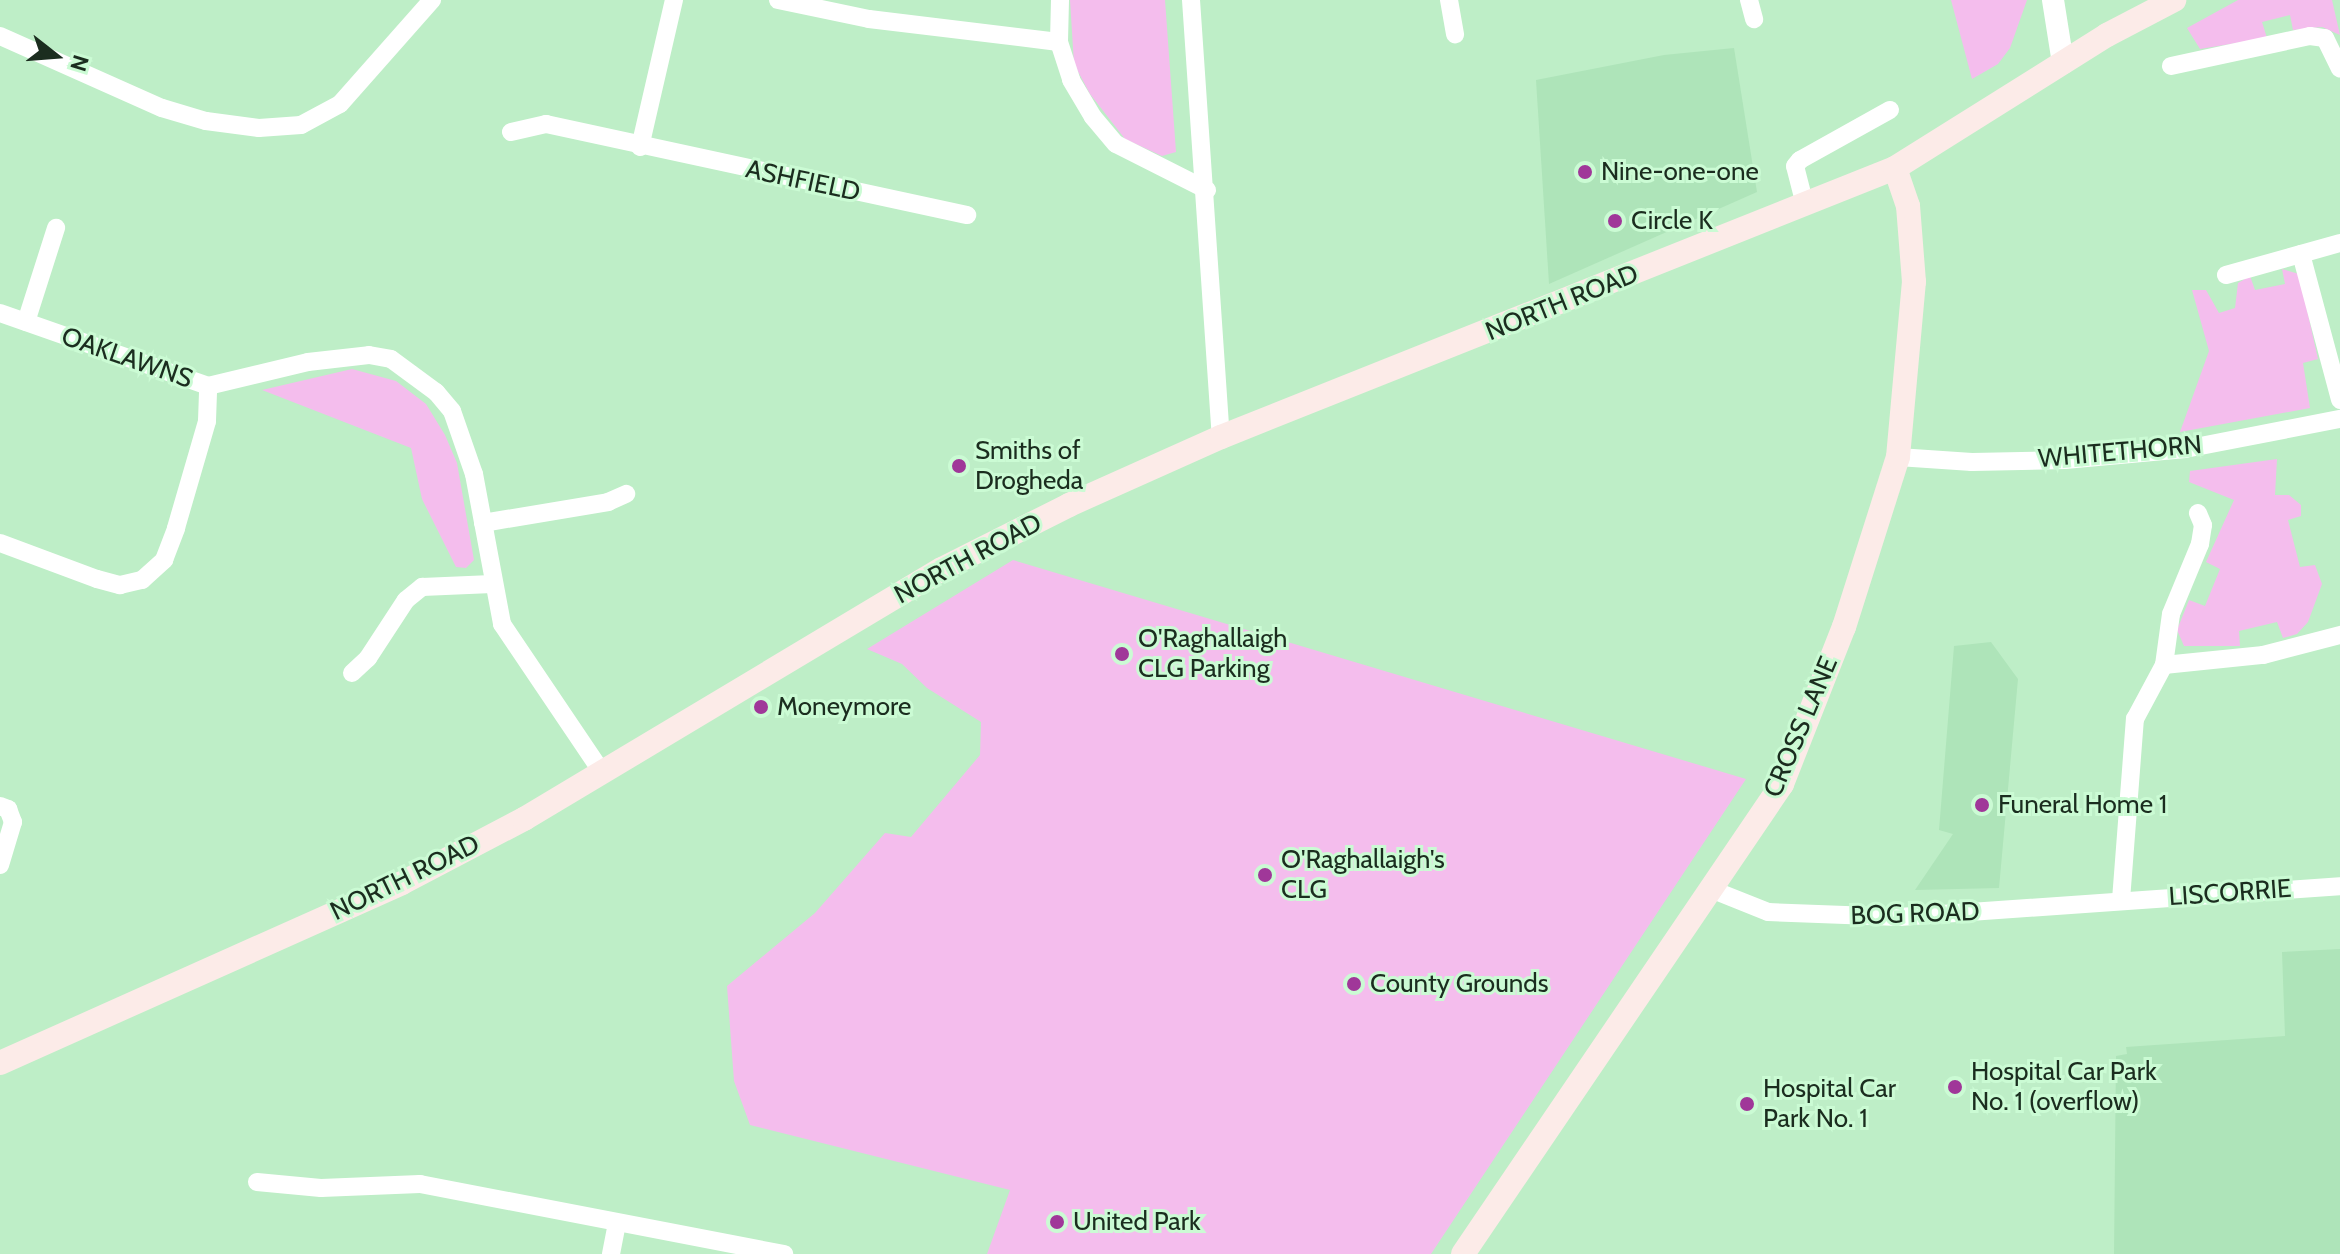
<!DOCTYPE html>
<html>
<head>
<meta charset="utf-8">
<style>
	body { margin:0 }
	#map { position:relative; width:2340px; height:1254px; overflow:hidden; background:#beeec7; font-family:Cabin,sans-serif }
	div>[style] { position:absolute }
	.built>* { inset:0; background:#aee4b9 }
	.green>* { inset:0; background:#f4bded }
	.minor>* { height:18px; margin:-9px; padding:0 9px; transform-origin:9px; border-radius:9px; background:#fff }
	.tertiary>* { height:22px; margin:-11px; padding:0 11px; transform-origin:11px; border-radius:11px; background:#fff }
	.secondary>* { height:24px; margin:-12px; padding:0 12px; transform-origin:12px; border-radius:12px; background:#fcebe8 }
	.dots>* { width:22px; height:22px; translate:-50% -50%; box-sizing:border-box; border:4px solid #cbfbd4; border-radius:50% }
	span { translate:-50% -50%; white-space:nowrap; text-align:center; line-height:1.15; -webkit-text-stroke:6px #cbfbd4; paint-order:stroke }
	.poi-label { font-size:26px; color:#1b2d1f }
	.left { translate:0 -50%; text-align:left }
	.street-label { font-size:26px; color:#1b2d1f }
	.north { position:absolute; left:16px; top:16px; width:80px; height:80px; -webkit-text-stroke:6px #cbfbd4; paint-order:stroke; rotate:107deg; font-size:22px; font-weight:700; line-height:32px; text-align:center; color:#1b2d1f }
	.north::after { content:''; display:block; margin:auto; width:28px; height:36px; background:#1b2d1f; clip-path:polygon(50% 0,100% 100%,50% 72%,0 100%) }
</style>
</head>
<body>
<div id="map">
	<div class="built">
		<i style="clip-path:polygon(1734px 48px,1757px 192px,1549px 284px,1536px 80px,1664px 55px)"></i>
		<i style="clip-path:polygon(1991px 642px,2018px 679px,1999px 888px,1915px 890px,1953px 834px,1939px 830px,1954px 646px)"></i>
		<i style="clip-path:polygon(2340px 949px,2340px 1254px,2114px 1254px,2116px 1056px,2127px 1054px,2126px 1047px,2285px 1036px,2282px 952px)"></i>
	</div>
	<div class="green">
		<i style="clip-path:polygon(1070px 0,1165px 0,1176px 152px,1162px 156px,1125px 139px,1090px 94px,1074px 64px)"></i>
		<i style="clip-path:polygon(1951px 0,2027px 0,2010px 48px,1998px 64px,1972px 79px)"></i>
		<i style="clip-path:polygon(2238px 0,2332px 0,2340px 35px,2322px 27px,2293px 30px,2290px 15px,2262px 22px,2267px 38px,2200px 49px,2187px 28px)"></i>
		<i style="clip-path:polygon(2282px 269px,2299px 274px,2318px 359px,2303px 363px,2310px 408px,2180px 432px,2209px 351px,2192px 290px,2206px 290px,2219px 313px,2235px 308px,2238px 283px,2250px 276px,2255px 290px,2285px 284px)"></i>
		<i style="clip-path:polygon(352px 369px,396px 381px,426px 404px,445px 435px,457px 463px,474px 560px,466px 568px,456px 567px,422px 499px,411px 448px,262px 390px)"></i>
		<i style="clip-path:polygon(2277px 459px,2275px 495px,2289px 495px,2301px 505px,2301px 516px,2288px 520px,2300px 567px,2315px 565px,2322px 584px,2308px 622px,2297px 634px,2283px 638px,2277px 622px,2239px 631px,2240px 646px,2184px 646px,2177px 630px,2189px 600px,2205px 606px,2220px 569px,2206px 562px,2234px 500px,2189px 482px,2190px 471px)"></i>
		<i style="clip-path:polygon(1013px 560px,1746px 779px,1431px 1254px,987px 1254px,1010px 1190px,750px 1125px,734px 1081px,727px 986px,815px 913px,885px 833px,911px 837px,980px 755px,981px 722px,927px 688px,902px 664px,867px 649px)"></i>
	</div>
	<div class="minor">
		<i style="left:778px;top:0;width:93px;rotate:11.8deg"></i>
		<i style="left:869px;top:19px;width:191px;rotate:6.9deg"></i>
		<i style="left:1060px;top:0;width:42px;rotate:91.4deg"></i>
		<i style="left:1059px;top:42px;width:40px;rotate:72deg"></i>
		<i style="left:1071px;top:80px;width:43px;rotate:59.3deg"></i>
		<i style="left:1093px;top:117px;width:35px;rotate:50deg"></i>
		<i style="left:1116px;top:144px;width:102px;rotate:26.8deg"></i>
		<i style="left:1191px;top:0;width:438px;rotate:86.1deg"></i>
		<i style="left:1449px;top:0;width:35px;rotate:80deg"></i>
		<i style="left:1749px;top:0;width:20px;rotate:75deg"></i>
		<i style="left:0;top:36px;width:177px;rotate:24deg"></i>
		<i style="left:162px;top:108px;width:46px;rotate:16.5deg"></i>
		<i style="left:206px;top:121px;width:53px;rotate:7.5deg"></i>
		<i style="left:259px;top:128px;width:42px;rotate:-4.1deg"></i>
		<i style="left:301px;top:125px;width:44px;rotate:-28.3deg"></i>
		<i style="left:340px;top:104px;width:139px;rotate:-48.5deg"></i>
		<i style="left:2171px;top:66px;width:142px;rotate:-12.2deg"></i>
		<i style="left:2310px;top:36px;width:15px;rotate:8deg"></i>
		<i style="left:2325px;top:38px;width:34px;rotate:64deg"></i>
		<i style="left:511px;top:132px;width:36px;rotate:-13deg"></i>
		<i style="left:546px;top:124px;width:431px;rotate:12.2deg"></i>
		<i style="left:640px;top:147px;width:151px;rotate:-77deg"></i>
		<i style="left:1805px;top:205px;width:40px;rotate:-104.4deg"></i>
		<i style="left:1795px;top:166px;width:8px;rotate:-50deg"></i>
		<i style="left:1800px;top:160px;width:103px;rotate:-29.1deg"></i>
		<i style="left:2301px;top:254px;width:151px;rotate:75deg"></i>
		<i style="left:2226px;top:275px;width:118px;rotate:-15.7deg"></i>
		<i style="left:0;top:313px;width:220px;rotate:19.3deg"></i>
		<i style="left:26px;top:322px;width:99px;rotate:-72.3deg"></i>
		<i style="left:208px;top:386px;width:103px;rotate:-13.5deg"></i>
		<i style="left:308px;top:362px;width:61px;rotate:-6.5deg"></i>
		<i style="left:369px;top:355px;width:22px;rotate:10deg"></i>
		<i style="left:391px;top:359px;width:56px;rotate:36.3deg"></i>
		<i style="left:436px;top:392px;width:25px;rotate:50deg"></i>
		<i style="left:452px;top:411px;width:67px;rotate:70.8deg"></i>
		<i style="left:474px;top:474px;width:153px;rotate:79.4deg"></i>
		<i style="left:502px;top:624px;width:179px;rotate:56deg"></i>
		<i style="left:1898px;top:457px;width:74px;rotate:3.9deg"></i>
		<i style="left:1972px;top:462px;width:93px;rotate:-1.2deg"></i>
		<i style="left:2065px;top:460px;width:121px;rotate:-5.2deg"></i>
		<i style="left:2185px;top:449px;width:158px;rotate:-11deg"></i>
		<i style="left:483px;top:523px;width:127px;rotate:-9.5deg"></i>
		<i style="left:608px;top:502px;width:20px;rotate:-24deg"></i>
		<i style="left:0;top:543px;width:103px;rotate:20.4deg"></i>
		<i style="left:97px;top:579px;width:24px;rotate:15deg"></i>
		<i style="left:120px;top:585px;width:23px;rotate:-13deg"></i>
		<i style="left:142px;top:580px;width:30px;rotate:-42deg"></i>
		<i style="left:164px;top:560px;width:34px;rotate:-69deg"></i>
		<i style="left:176px;top:528px;width:111px;rotate:-73.8deg"></i>
		<i style="left:207px;top:421px;width:35px;rotate:-88deg"></i>
		<i style="left:2164px;top:665px;width:51px;rotate:-82.2deg"></i>
		<i style="left:2171px;top:614px;width:76px;rotate:-67.5deg"></i>
		<i style="left:2200px;top:544px;width:19px;rotate:-81deg"></i>
		<i style="left:2203px;top:525px;width:13px;rotate:-113deg"></i>
		<i style="left:352px;top:673px;width:22px;rotate:-43deg"></i>
		<i style="left:368px;top:658px;width:69px;rotate:-56.8deg"></i>
		<i style="left:406px;top:600px;width:21px;rotate:-39deg"></i>
		<i style="left:422px;top:587px;width:70px;rotate:-2.5deg"></i>
		<i style="left:0;top:806px;width:9px;rotate:21deg"></i>
		<i style="left:8px;top:809px;width:14px;rotate:69deg"></i>
		<i style="left:13px;top:822px;width:45px;rotate:106.8deg"></i>
		<i style="left:1713px;top:890px;width:59px;rotate:21.8deg"></i>
		<i style="left:1768px;top:912px;width:131px;rotate:2.2deg"></i>
		<i style="left:1899px;top:917px;width:442px;rotate:-4deg"></i>
		<i style="left:2121px;top:900px;width:182px;rotate:-85.6deg"></i>
		<i style="left:2135px;top:719px;width:61px;rotate:-61.8deg"></i>
		<i style="left:2164px;top:665px;width:100px;rotate:-5.8deg"></i>
		<i style="left:2263px;top:655px;width:80px;rotate:-14.6deg"></i>
		<i style="left:257px;top:1182px;width:64px;rotate:5.4deg"></i>
		<i style="left:321px;top:1188px;width:99px;rotate:-2.3deg"></i>
		<i style="left:420px;top:1184px;width:371px;rotate:10.9deg"></i>
		<i style="left:611px;top:1254px;width:31px;rotate:-79deg"></i>
	</div>
	<div class="tertiary">
		<i style="left:2053px;top:0;width:64px;rotate:81deg"></i>
	</div>
	<div class="secondary">
		<i style="left:0;top:1063px;width:440px;rotate:-24.1deg"></i>
		<i style="left:402px;top:883px;width:138px;rotate:-27.7deg"></i>
		<i style="left:524px;top:819px;width:487px;rotate:-30.9deg"></i>
		<i style="left:942px;top:569px;width:142px;rotate:-26.7deg"></i>
		<i style="left:1069px;top:505px;width:167px;rotate:-24.1deg"></i>
		<i style="left:1221px;top:437px;width:726px;rotate:-21.76deg"></i>
		<i style="left:1895px;top:168px;width:250px;rotate:-32.1deg"></i>
		<i style="left:2107px;top:35px;width:76px;rotate:-27.6deg"></i>
		<i style="left:1463px;top:1254px;width:568px;rotate:-55.83deg"></i>
		<i style="left:1782px;top:784px;width:169px;rotate:-68.5deg"></i>
		<i style="left:1844px;top:627px;width:178px;rotate:-72.4deg"></i>
		<i style="left:1898px;top:457px;width:176px;rotate:-84.8deg"></i>
		<i style="left:1914px;top:282px;width:76px;rotate:-94.5deg"></i>
		<i style="left:1908px;top:206px;width:40px;rotate:-108.9deg"></i>
	</div>
	<div class="dots">
		<i style="left:1585px;top:172px;background:#a03799"></i>
		<i style="left:1615px;top:221px;background:#a03799"></i>
		<i style="left:959px;top:466px;background:#a03799"></i>
		<i style="left:1122px;top:654px;background:#a03799"></i>
		<i style="left:761px;top:707px;background:#a03799"></i>
		<i style="left:1982px;top:805px;background:#a03799"></i>
		<i style="left:1265px;top:875px;background:#a03799"></i>
		<i style="left:1354px;top:984px;background:#a03799"></i>
		<i style="left:1955px;top:1087px;background:#a03799"></i>
		<i style="left:1747px;top:1104px;background:#a03799"></i>
		<i style="left:1057px;top:1222px;background:#a03799"></i>
	</div>
	<div class="poi-label">
		<span class="left" style="left:1601px;top:172px">Nine-one-one</span>
		<span class="left" style="left:1631px;top:221px">Circle K</span>
		<span class="left" style="left:975px;top:466px">Smiths of<br>Drogheda</span>
		<span class="left" style="left:1138px;top:654px">O'Raghallaigh<br>CLG Parking</span>
		<span class="left" style="left:777px;top:707px">Moneymore</span>
		<span class="left" style="left:1998px;top:805px">Funeral Home 1</span>
		<span class="left" style="left:1281px;top:875px">O'Raghallaigh's<br>CLG</span>
		<span class="left" style="left:1370px;top:984px">County Grounds</span>
		<span class="left" style="left:1971px;top:1087px">Hospital Car Park<br>No. 1 (overflow)</span>
		<span class="left" style="left:1763px;top:1104px">Hospital Car<br>Park No. 1</span>
		<span class="left" style="left:1073px;top:1222px">United Park</span>
	</div>
	<div class="street-label">
		<span style="left:803px;top:181px;rotate:12deg">ASHFIELD</span>
		<span style="left:1562px;top:303px;rotate:-22deg">NORTH ROAD</span>
		<span style="left:127px;top:358px;rotate:19deg">OAKLAWNS</span>
		<span style="left:2120px;top:452px;rotate:-5deg">WHITETHORN</span>
		<span style="left:968px;top:559px;rotate:-28deg">NORTH ROAD</span>
		<span style="left:1801px;top:727px;rotate:-67deg">CROSS LANE</span>
		<span style="left:405px;top:878px;rotate:-26deg">NORTH ROAD</span>
		<span style="left:2230px;top:893px;rotate:-4deg">LISCORRIE</span>
		<span style="left:1915px;top:914px;rotate:-2deg">BOG ROAD</span>
	</div>
	<div class="north">N</div>
</div>
</body>
</html>
